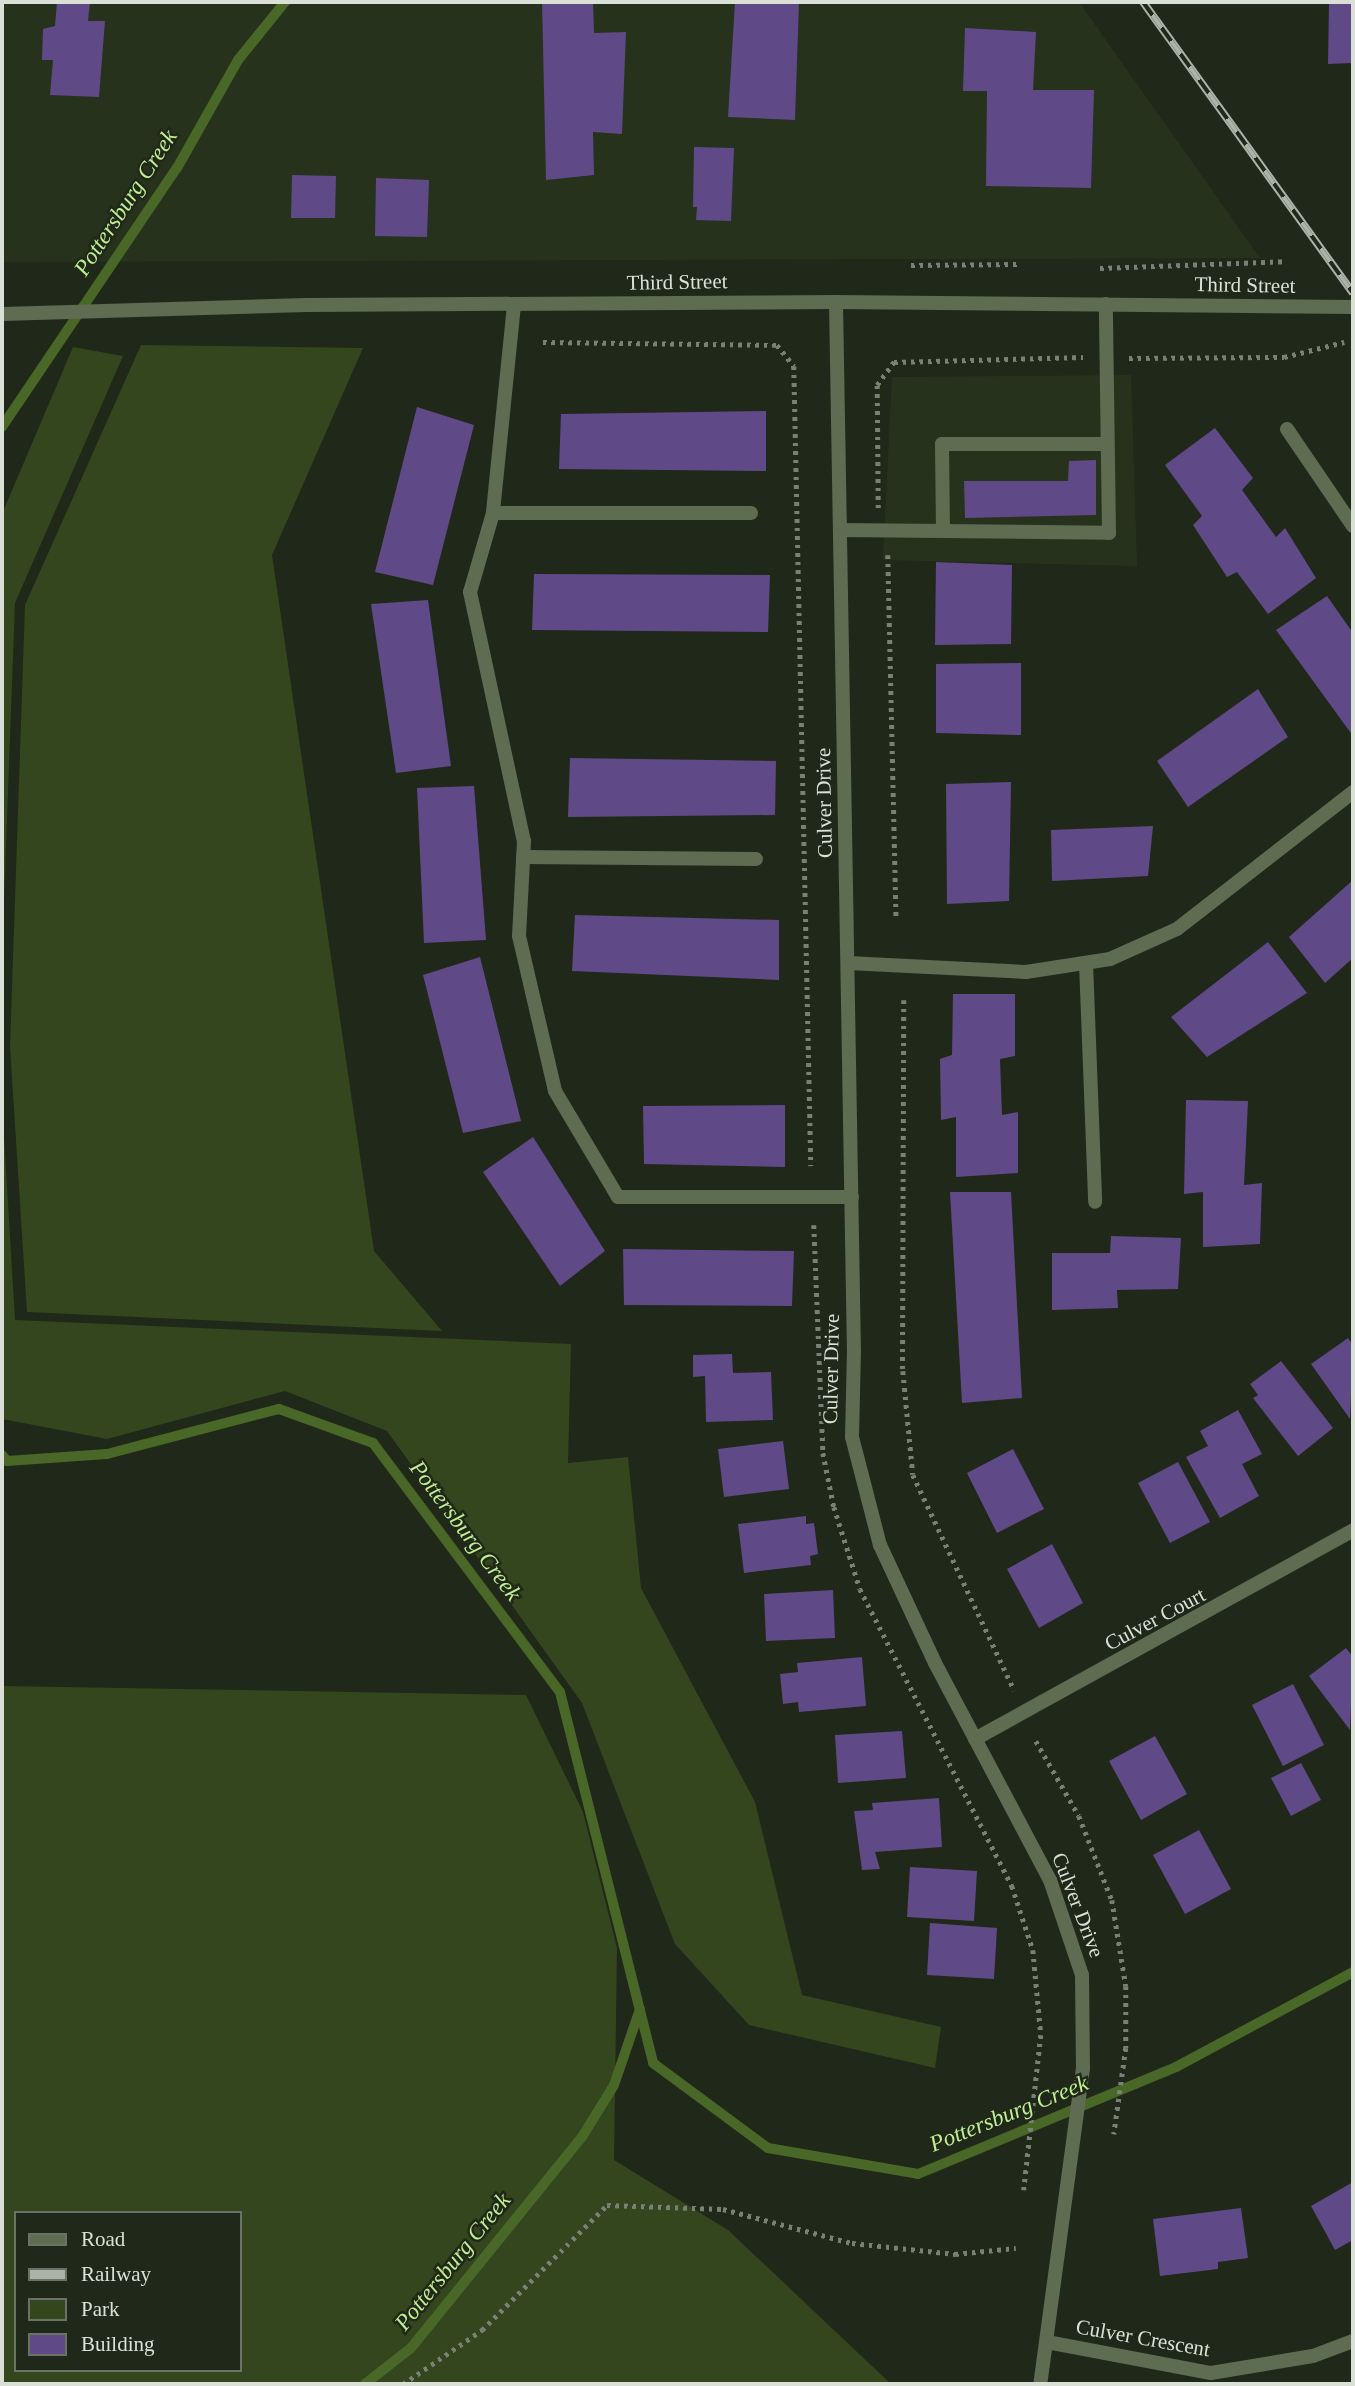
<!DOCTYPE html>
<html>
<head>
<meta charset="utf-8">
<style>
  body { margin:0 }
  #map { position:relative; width:1355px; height:2386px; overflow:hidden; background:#202819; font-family:Georgia,serif }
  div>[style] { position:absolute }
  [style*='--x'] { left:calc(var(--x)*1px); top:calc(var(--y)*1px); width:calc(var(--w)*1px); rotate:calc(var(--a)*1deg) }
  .built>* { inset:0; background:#27321d }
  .green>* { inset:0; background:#33461e }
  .stream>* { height:10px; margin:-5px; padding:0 5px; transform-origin:5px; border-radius:5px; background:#496726 }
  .building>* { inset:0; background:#5f4986 }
  .path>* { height:4.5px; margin-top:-2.25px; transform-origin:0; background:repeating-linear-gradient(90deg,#798174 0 3.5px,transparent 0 8.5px) }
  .service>* { height:14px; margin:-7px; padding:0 7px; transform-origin:7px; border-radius:7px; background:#5e6c52 }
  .minor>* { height:14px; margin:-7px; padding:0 7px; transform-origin:7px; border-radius:7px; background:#5e6c52 }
  .tertiary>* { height:14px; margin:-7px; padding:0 7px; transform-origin:7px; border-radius:7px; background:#5e6c52 }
  .rail>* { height:8px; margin-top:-4px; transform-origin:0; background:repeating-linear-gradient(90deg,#202819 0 16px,#acb2a7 0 32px); box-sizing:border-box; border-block:2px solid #acb2a7 }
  span { translate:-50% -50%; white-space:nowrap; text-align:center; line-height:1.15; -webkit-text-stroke:5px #202819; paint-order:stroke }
  .street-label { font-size:21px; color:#dae0d6 }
  .water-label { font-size:23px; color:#c0ee92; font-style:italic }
  .frame { position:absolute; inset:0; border:4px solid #dae0d6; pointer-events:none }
  .legend { position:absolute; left:14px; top:2211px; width:228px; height:161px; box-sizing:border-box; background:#202819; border:2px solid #6a7265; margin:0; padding:9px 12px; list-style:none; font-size:21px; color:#dae0d6 }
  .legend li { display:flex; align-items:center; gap:14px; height:35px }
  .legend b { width:35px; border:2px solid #6a7265 }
</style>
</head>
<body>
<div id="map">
  <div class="built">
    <div style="clip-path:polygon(2px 2px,1079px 2px,1260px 258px,2px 262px)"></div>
    <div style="clip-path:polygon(1131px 375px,1137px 566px,883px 560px,892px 377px)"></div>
  </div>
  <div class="green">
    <div style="clip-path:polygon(141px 345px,363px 348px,272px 555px,374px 1251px,442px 1331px,27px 1312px,10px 1047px,25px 605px)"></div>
    <div style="clip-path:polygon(73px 347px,123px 356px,15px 603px,2px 954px,2px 514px)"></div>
    <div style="clip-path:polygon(2px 1103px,15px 1320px,571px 1344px,568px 1463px,628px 1457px,641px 1588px,755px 1802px,802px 1995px,941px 2027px,935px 2068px,749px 2025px,675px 1944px,582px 1703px,387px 1431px,285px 1391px,107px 1439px,2px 1419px)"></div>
    <div style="clip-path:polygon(evenodd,2px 1686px,526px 1695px,583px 1812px,617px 1948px,614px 2160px,728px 2230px,891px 2384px,2px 2384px,2px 1686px,16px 2213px,240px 2213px,240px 2370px,16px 2370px,16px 2213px)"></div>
  </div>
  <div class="stream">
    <div style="--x:2;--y:427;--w:313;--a:-56"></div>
    <div style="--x:177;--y:168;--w:124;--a:-60.5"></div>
    <div style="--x:238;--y:60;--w:75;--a:-51"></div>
    <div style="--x:2;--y:1455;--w:8;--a:50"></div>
    <div style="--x:7;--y:1461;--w:100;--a:-4"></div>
    <div style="--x:107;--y:1454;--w:178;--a:-14.7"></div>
    <div style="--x:279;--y:1409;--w:100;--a:19.9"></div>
    <div style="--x:373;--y:1443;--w:311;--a:53.1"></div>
    <div style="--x:560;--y:1692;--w:382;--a:75.9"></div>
    <div style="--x:653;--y:2063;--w:143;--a:36.5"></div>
    <div style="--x:768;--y:2148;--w:152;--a:9.8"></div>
    <div style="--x:918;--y:2174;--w:279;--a:-22.5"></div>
    <div style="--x:1176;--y:2067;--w:201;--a:-28.2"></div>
    <div style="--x:365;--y:2384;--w:58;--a:-38"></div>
    <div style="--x:411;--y:2348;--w:272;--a:-51"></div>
    <div style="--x:582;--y:2137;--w:61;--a:-58.4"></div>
    <div style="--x:614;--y:2085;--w:80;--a:-71.1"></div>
  </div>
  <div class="building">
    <div style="clip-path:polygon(57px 2px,90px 2px,88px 21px,105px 21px,99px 97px,50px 95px,53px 60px,42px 60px,43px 29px,55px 26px)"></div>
    <div style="clip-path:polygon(542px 2px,593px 2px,594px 33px,626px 32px,622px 134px,593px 132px,594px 175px,546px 180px)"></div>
    <div style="clip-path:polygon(735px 2px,799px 2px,795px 120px,728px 117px)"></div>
    <div style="clip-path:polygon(1329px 4px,1353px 4px,1353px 63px,1328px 64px)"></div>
    <div style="clip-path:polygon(965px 28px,1036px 32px,1033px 90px,1094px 90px,1091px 188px,986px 186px,987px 91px,963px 91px)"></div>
    <div style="clip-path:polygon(694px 147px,734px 148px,731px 221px,696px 220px,697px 207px,693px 207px)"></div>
    <div style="clip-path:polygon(292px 175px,336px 176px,335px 218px,291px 218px)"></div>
    <div style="clip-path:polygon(376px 178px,429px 180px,427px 237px,375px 236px)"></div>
    <div style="clip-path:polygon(417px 407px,474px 425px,433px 585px,375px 572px)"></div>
    <div style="clip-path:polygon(766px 411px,766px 471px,559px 469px,561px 414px)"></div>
    <div style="clip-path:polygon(1215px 428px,1253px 478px,1242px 490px,1276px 537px,1285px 528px,1316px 578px,1268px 614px,1237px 572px,1227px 577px,1193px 525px,1202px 516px,1165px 465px)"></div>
    <div style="clip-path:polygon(1096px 460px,1096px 515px,965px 518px,964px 481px,1068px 481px,1069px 461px)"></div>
    <div style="clip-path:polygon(936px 562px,1012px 565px,1011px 644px,935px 645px)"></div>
    <div style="clip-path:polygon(534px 574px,770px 575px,768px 632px,532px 630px)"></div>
    <div style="clip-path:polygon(1327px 596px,1353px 633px,1353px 736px,1276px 630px)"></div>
    <div style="clip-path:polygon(428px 600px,451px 766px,396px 773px,371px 604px)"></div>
    <div style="clip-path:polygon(1021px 663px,1021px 735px,936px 733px,936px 664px)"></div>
    <div style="clip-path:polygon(1258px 689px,1288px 737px,1188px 807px,1157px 761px)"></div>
    <div style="clip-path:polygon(570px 758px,776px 761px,775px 815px,568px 817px)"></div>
    <div style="clip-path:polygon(1011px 782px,1009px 901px,947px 904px,946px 784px)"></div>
    <div style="clip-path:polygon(474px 786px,486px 940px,424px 943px,417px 788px)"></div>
    <div style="clip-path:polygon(1153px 826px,1148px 876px,1052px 881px,1051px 830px)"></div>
    <div style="clip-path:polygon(1353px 880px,1353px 958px,1325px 983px,1289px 937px)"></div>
    <div style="clip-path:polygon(575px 915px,779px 920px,779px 980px,572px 971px)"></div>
    <div style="clip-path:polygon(1268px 942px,1307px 993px,1207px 1057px,1171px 1017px)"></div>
    <div style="clip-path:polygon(480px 957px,521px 1121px,463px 1133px,423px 975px)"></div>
    <div style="clip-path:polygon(953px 994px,1015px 994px,1015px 1056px,1000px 1059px,1002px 1115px,1018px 1112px,1018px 1173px,956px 1177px,956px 1117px,941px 1120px,940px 1059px,952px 1055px)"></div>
    <div style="clip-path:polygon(1186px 1100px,1248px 1101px,1244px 1185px,1262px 1183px,1260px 1244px,1203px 1247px,1203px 1192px,1184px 1194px)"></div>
    <div style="clip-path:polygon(785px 1105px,785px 1167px,644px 1164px,643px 1106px)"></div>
    <div style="clip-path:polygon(533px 1137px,605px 1251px,560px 1286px,483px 1172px)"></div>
    <div style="clip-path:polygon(950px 1192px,1011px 1192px,1022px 1398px,962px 1403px)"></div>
    <div style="clip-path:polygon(1111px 1236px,1181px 1238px,1178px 1289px,1117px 1290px,1118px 1308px,1052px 1310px,1052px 1253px,1110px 1253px)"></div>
    <div style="clip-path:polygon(623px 1249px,794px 1251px,792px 1306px,624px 1305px)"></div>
    <div style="clip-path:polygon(1348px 1338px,1353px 1345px,1350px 1419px,1311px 1364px)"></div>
    <div style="clip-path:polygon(732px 1354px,733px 1373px,771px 1372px,773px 1420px,706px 1422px,705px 1376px,693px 1377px,693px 1355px)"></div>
    <div style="clip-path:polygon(1281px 1361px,1333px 1428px,1298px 1456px,1253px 1398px,1258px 1395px,1250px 1384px)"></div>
    <div style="clip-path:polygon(1238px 1410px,1262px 1454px,1242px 1464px,1259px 1496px,1220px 1518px,1186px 1457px,1208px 1446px,1200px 1431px)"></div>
    <div style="clip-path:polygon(783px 1441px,789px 1489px,724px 1497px,718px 1449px)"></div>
    <div style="clip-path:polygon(1013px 1449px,1044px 1509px,997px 1533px,967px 1473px)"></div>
    <div style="clip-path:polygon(1178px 1462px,1210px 1522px,1170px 1543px,1138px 1483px)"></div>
    <div style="clip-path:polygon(806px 1516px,806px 1524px,814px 1523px,818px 1554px,810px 1556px,811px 1565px,744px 1573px,738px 1524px)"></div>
    <div style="clip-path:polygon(1052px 1544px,1083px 1603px,1039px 1628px,1007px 1569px)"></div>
    <div style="clip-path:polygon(833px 1590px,835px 1638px,766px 1641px,764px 1594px)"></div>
    <div style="clip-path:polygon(1346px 1648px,1353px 1657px,1350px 1730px,1309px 1676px)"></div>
    <div style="clip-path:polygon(862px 1657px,866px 1706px,799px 1712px,798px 1702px,783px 1704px,780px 1674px,798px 1672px,797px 1663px)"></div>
    <div style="clip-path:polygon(1293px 1684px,1324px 1745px,1283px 1766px,1252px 1705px)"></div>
    <div style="clip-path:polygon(902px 1731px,906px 1778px,838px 1783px,835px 1735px)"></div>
    <div style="clip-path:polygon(1155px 1736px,1187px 1794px,1141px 1820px,1109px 1761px)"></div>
    <div style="clip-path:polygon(1301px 1763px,1321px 1800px,1291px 1816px,1271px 1778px)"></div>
    <div style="clip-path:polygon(939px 1798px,942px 1847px,875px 1852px,880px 1869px,862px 1870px,854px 1811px,873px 1810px,872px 1803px)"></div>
    <div style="clip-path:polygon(1199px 1830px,1231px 1889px,1185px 1914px,1153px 1855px)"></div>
    <div style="clip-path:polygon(910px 1867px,977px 1871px,974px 1921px,907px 1917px)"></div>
    <div style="clip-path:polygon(930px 1923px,997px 1928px,994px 1979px,927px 1975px)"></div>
    <div style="clip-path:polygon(1353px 2182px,1353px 2240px,1335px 2250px,1311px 2206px)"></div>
    <div style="clip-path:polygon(1241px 2208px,1248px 2258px,1218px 2262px,1218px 2269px,1160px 2276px,1153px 2219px)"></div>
  </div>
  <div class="path">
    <div style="--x:911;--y:265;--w:109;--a:-0.5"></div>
    <div style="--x:1100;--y:268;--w:187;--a:-2.1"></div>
    <div style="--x:543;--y:342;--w:234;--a:0.7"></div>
    <div style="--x:777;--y:345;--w:27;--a:51"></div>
    <div style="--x:794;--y:366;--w:800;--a:88.78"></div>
    <div style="--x:1129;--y:358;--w:155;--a:-0.4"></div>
    <div style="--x:1284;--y:357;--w:62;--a:-14"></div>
    <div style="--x:878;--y:508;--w:123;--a:-90.5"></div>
    <div style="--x:877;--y:385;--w:29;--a:-54"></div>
    <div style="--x:894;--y:362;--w:189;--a:-1.5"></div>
    <div style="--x:888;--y:555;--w:361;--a:88.7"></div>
    <div style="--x:904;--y:1000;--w:371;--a:90.2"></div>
    <div style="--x:903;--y:1371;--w:104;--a:84.5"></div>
    <div style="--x:913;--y:1475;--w:238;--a:64.8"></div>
    <div style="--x:814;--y:1225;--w:228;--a:87.7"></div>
    <div style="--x:823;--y:1453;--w:55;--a:78.5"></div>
    <div style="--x:834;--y:1507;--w:86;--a:72.4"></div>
    <div style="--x:860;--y:1589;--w:334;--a:62.9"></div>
    <div style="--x:1012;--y:1886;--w:67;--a:71.8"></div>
    <div style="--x:1033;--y:1950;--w:85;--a:84.6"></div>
    <div style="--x:1041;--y:2035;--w:156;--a:96.3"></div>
    <div style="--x:1036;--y:1741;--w:86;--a:60.2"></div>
    <div style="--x:1079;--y:1816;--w:90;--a:68.6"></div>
    <div style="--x:1112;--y:1900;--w:87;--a:80.8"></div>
    <div style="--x:1126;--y:1986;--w:62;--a:90"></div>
    <div style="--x:1126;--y:2048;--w:87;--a:97.9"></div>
    <div style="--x:403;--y:2384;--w:96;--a:-34.4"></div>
    <div style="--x:482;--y:2330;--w:177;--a:-45"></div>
    <div style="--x:607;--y:2205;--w:116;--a:2"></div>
    <div style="--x:723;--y:2209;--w:133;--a:14.8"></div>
    <div style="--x:852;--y:2243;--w:104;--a:6.1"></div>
    <div style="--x:955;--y:2254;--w:61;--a:-5.6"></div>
  </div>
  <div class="service">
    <div style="--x:514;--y:305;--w:209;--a:95.8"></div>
    <div style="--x:493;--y:513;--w:82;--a:106.2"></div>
    <div style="--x:470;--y:592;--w:255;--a:77.8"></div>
    <div style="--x:524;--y:841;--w:95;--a:93"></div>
    <div style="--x:519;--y:936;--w:159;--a:76.9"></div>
    <div style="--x:555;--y:1091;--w:123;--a:59.3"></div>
    <div style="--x:618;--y:1197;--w:234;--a:0"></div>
    <div style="--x:1287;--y:429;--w:117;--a:55.8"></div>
    <div style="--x:493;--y:513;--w:258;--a:0"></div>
    <div style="--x:943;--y:529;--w:85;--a:-90.7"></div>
    <div style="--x:942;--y:444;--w:165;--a:0"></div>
    <div style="--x:840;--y:530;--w:269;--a:0.6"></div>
    <div style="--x:1109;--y:533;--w:229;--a:-90.8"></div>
    <div style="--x:523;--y:857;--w:233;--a:0.5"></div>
    <div style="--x:848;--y:963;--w:178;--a:2.9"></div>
    <div style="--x:1026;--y:972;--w:85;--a:-8.8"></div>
    <div style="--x:1110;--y:959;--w:73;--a:-24.1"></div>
    <div style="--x:1177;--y:929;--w:223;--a:-37.9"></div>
    <div style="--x:1086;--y:963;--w:239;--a:87.8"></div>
  </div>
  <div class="minor">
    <div style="--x:836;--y:302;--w:1048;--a:89.02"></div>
    <div style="--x:854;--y:1350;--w:87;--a:91.3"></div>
    <div style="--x:852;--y:1437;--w:112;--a:75.5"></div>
    <div style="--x:880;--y:1545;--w:130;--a:65"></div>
    <div style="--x:935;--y:1663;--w:246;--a:62.1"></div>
    <div style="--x:1050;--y:1880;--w:100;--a:71.4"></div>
    <div style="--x:1082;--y:1975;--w:93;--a:89.4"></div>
    <div style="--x:1083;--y:2068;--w:319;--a:97.7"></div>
    <div style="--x:975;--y:1739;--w:432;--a:-28.9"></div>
    <div style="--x:1047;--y:2342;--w:167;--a:10.7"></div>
    <div style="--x:1211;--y:2373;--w:103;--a:-9.5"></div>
    <div style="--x:1313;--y:2356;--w:43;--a:-20.6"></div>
  </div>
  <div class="tertiary">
    <div style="--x:2;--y:314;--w:305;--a:-1.7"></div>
    <div style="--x:307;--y:305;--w:529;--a:-0.32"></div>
    <div style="--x:836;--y:302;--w:517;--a:0.55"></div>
  </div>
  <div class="rail">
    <div style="--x:1143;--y:2;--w:359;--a:54.2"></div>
  </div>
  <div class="street-label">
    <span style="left:677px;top:282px;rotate:-1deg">Third Street</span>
    <span style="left:1245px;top:285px;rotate:1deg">Third Street</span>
    <span style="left:824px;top:803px;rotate:-91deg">Culver Drive</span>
    <span style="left:831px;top:1369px;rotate:-89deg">Culver Drive</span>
    <span style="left:1155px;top:1619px;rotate:-28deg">Culver Court</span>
    <span style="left:1078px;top:1905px;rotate:69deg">Culver Drive</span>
    <span style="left:1143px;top:2338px;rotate:10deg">Culver Crescent</span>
  </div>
  <div class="water-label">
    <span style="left:126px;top:203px;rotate:-57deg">Pottersburg Creek</span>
    <span style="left:465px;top:1531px;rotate:53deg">Pottersburg Creek</span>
    <span style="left:1009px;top:2114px;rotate:-22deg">Pottersburg Creek</span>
    <span style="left:453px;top:2262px;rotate:-51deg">Pottersburg Creek</span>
  </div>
  <div class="frame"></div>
  <ul class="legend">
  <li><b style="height:9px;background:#5e6c52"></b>Road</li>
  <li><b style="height:9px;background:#acb2a7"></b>Railway</li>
  <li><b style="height:19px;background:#33461e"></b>Park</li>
  <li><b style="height:19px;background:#5f4986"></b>Building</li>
  </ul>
</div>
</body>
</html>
